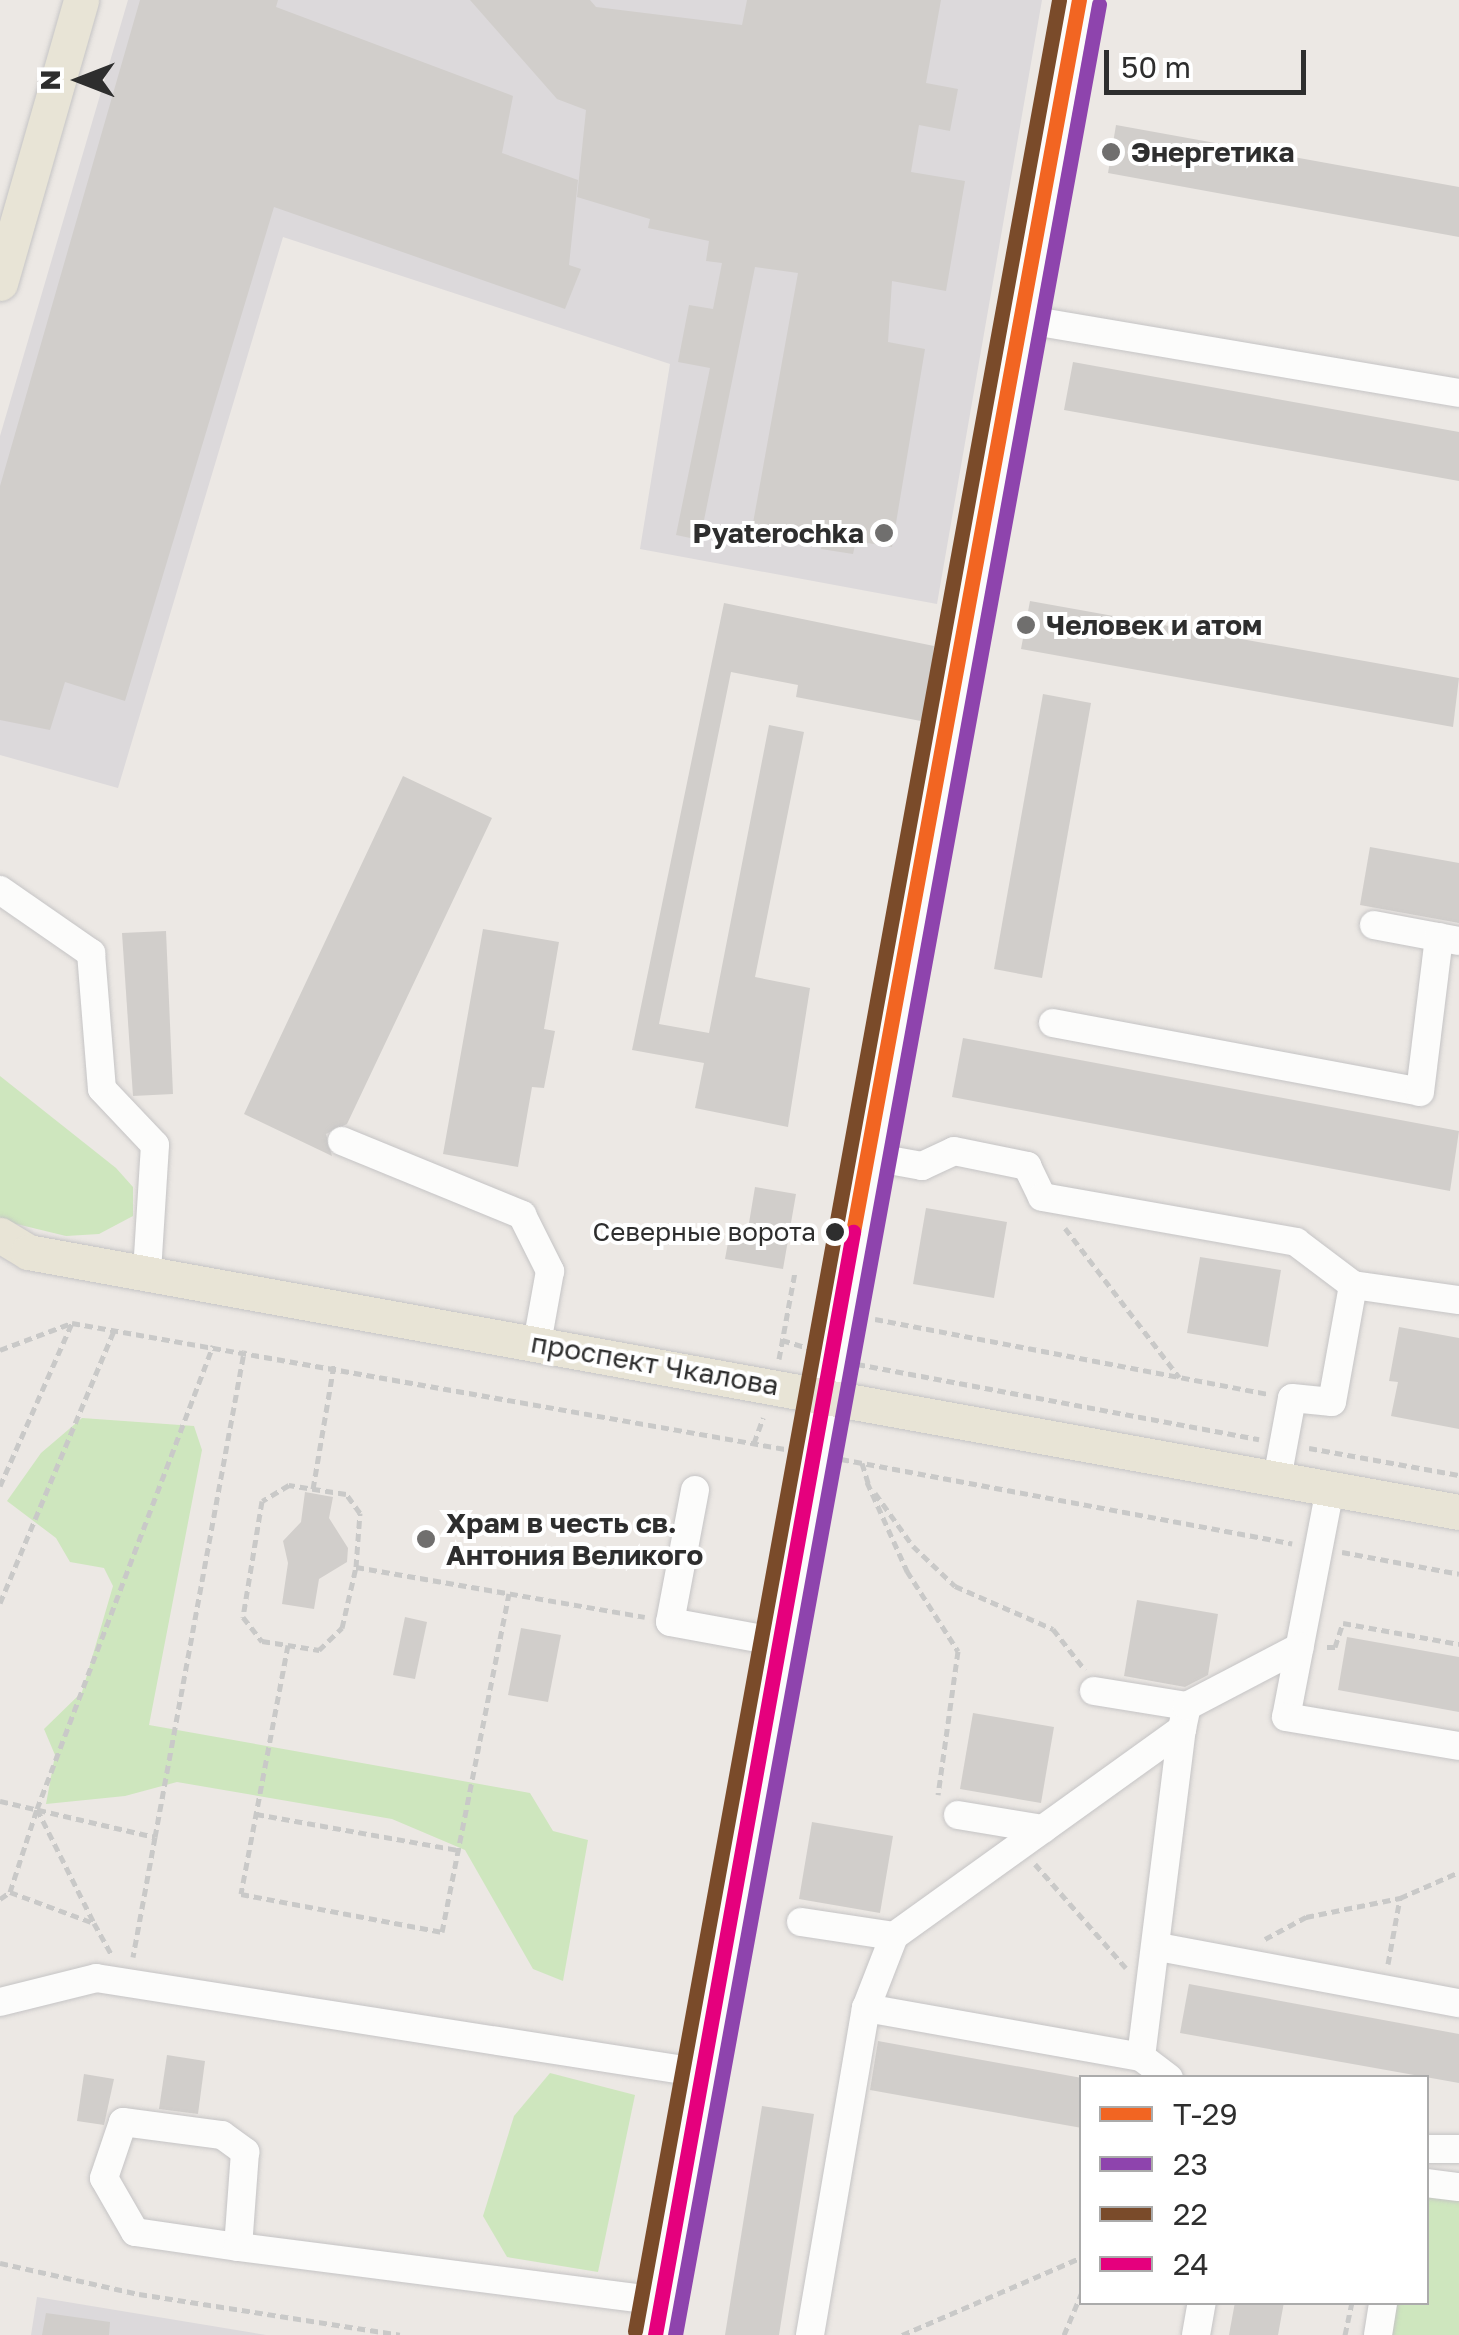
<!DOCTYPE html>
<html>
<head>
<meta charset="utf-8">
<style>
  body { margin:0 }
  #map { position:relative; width:1459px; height:2335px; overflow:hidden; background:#ece8e4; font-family:"Golos Text",sans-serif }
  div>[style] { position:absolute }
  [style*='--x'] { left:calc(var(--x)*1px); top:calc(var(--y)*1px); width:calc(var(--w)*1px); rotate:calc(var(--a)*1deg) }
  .industrial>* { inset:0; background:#dcd9db }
  .green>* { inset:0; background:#cee6be }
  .building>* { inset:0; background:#d1cecb }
  .path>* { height:5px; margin-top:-2.5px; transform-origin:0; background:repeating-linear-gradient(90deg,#c9c9c8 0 8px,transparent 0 13px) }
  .roads { filter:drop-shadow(0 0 2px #c5c4c5) drop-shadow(0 0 2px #c5c4c5) }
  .minor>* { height:28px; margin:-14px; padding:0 14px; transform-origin:14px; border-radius:14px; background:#fcfcfb }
  .major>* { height:35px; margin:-17.5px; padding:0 17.5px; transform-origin:17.5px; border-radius:17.5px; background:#e8e4d6 }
  .bus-1>* { height:15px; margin:-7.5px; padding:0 7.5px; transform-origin:7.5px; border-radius:7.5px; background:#f26522 }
  .bus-2>* { height:15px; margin:-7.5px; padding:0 7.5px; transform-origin:7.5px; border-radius:7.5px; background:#8e44ad }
  .bus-3>* { height:15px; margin:-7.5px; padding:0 7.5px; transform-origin:7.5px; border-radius:7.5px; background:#7a4b2a }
  .bus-4>* { height:15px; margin:-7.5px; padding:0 7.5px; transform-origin:7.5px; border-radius:7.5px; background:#e5007d }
  .dots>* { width:28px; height:28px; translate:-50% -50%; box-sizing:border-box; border:5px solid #fff; border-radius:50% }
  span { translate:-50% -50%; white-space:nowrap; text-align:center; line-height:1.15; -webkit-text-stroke:8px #fff; paint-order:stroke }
  .bus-label { font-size:26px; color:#2e2e2e }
  .right { translate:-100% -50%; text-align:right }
  .poi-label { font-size:28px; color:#2e2e2e; font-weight:700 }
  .left { translate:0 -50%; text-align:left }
  .street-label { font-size:28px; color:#2e2e2e }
  .legend { position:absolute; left:1079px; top:2075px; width:350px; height:230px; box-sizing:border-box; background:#fff; border:2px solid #ababab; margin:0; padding:12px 18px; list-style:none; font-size:30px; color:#2e2e2e }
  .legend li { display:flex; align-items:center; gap:20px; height:50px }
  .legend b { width:50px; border:2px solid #ababab }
  .north { position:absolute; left:30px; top:30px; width:100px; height:100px; -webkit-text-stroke:8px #fff; paint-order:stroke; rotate:270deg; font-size:28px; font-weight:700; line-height:40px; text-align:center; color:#2e2e2e }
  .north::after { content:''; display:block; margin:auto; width:35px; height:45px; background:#2e2e2e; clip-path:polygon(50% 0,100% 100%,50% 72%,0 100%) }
  .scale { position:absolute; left:1104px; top:50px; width:202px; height:45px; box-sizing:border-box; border:5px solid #2e2e2e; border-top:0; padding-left:12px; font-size:30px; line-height:35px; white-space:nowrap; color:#2e2e2e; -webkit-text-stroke:8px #fff; paint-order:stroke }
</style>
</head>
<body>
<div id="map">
  <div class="industrial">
    <div style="clip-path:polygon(128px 0,1042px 0,937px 604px,640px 549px,670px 364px,283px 237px,118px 788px,0 755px,0 436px)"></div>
    <div style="clip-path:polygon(37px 2297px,266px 2335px,31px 2335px)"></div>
  </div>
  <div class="green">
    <div style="clip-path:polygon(0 1076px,116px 1168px,133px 1187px,133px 1216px,99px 1234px,66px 1236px,0 1220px)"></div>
    <div style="clip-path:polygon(82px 1418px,194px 1426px,202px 1450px,149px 1725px,530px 1793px,553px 1831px,588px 1840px,563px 1981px,533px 1969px,465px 1850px,392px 1819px,177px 1782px,125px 1796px,46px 1804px,55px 1755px,44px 1729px,82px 1692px,113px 1586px,104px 1568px,70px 1562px,56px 1538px,7px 1501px,41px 1453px)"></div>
    <div style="clip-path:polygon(550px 2073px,635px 2095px,598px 2272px,507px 2257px,483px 2216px,514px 2116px)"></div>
    <div style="clip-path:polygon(1427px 2170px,1459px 2174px,1459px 2335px,1368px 2335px,1373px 2303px,1426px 2302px)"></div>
  </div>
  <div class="building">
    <div style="clip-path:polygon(140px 0,278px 0,276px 7px,513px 96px,502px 153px,578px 180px,569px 265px,581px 269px,565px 309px,274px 207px,125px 701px,65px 682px,50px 730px,0 720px,0 486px)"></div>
    <div style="clip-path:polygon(470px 0,590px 0,596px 7px,742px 25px,747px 0,941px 0,926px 83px,958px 89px,950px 131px,919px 125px,911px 172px,965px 181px,946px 291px,892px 281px,888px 342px,925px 349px,892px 547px,856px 541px,853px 554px,821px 549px,824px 533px,753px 523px,798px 273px,755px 267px,700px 540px,676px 535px,710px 368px,678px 362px,689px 305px,713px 309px,722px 263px,706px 261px,709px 241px,648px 228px,650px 219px,577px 197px,586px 110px,557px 99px)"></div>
    <div style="clip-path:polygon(1116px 125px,1459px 187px,1459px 237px,1108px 173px)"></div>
    <div style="clip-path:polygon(1073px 362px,1459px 432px,1459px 481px,1064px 410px)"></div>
    <div style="clip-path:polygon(1030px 601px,1459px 678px,1453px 727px,1021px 649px)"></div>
    <div style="clip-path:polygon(724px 603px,934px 646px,926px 722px,796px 697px,798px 685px,731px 672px,659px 1024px,709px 1033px,769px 725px,804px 732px,755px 977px,810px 988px,788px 1127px,695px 1108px,704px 1063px,632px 1050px)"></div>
    <div style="clip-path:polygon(1043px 694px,1091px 703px,1042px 978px,994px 969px)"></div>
    <div style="clip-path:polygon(403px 776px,492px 818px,347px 1124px,326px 1134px,332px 1156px,244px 1114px)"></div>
    <div style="clip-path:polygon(1370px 847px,1459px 863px,1459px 923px,1360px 905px)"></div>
    <div style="clip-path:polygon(483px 929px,559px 942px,544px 1029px,555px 1031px,544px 1088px,532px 1087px,518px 1167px,443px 1154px)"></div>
    <div style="clip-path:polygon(166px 931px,173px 1094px,133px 1096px,122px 933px)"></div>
    <div style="clip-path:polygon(963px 1038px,1459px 1131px,1450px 1191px,952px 1097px)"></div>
    <div style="clip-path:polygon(755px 1187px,796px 1194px,783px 1269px,725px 1259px,731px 1226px,748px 1229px)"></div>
    <div style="clip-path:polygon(926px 1208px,1007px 1222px,994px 1298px,913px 1284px)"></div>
    <div style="clip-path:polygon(1200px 1257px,1281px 1270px,1268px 1347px,1187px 1333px)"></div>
    <div style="clip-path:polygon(1399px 1327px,1459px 1338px,1459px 1429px,1391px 1416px,1398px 1382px,1389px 1381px)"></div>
    <div style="clip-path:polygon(305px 1492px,333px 1497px,329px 1518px,348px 1548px,347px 1562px,319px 1579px,314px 1609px,282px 1604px,288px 1563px,283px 1541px,301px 1522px)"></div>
    <div style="clip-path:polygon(1137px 1600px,1218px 1614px,1208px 1675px,1185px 1687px,1124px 1676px)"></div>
    <div style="clip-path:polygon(405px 1617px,427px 1622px,415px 1679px,393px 1675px)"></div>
    <div style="clip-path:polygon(521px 1628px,561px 1635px,548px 1702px,508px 1695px)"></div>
    <div style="clip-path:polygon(1347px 1637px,1459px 1657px,1459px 1712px,1338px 1690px)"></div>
    <div style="clip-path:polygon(973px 1713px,1054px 1727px,1041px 1803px,960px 1789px)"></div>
    <div style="clip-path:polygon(812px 1822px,893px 1836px,880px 1913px,799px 1899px)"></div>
    <div style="clip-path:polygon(1189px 1984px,1459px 2034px,1459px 2083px,1180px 2033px)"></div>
    <div style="clip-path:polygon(878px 2041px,1082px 2078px,1082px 2128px,870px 2090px)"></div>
    <div style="clip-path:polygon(167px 2055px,205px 2061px,198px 2114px,159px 2109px)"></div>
    <div style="clip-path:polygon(84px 2074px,114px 2079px,104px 2125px,77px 2121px)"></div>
    <div style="clip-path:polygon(762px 2106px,814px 2114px,779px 2335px,725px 2335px)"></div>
    <div style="clip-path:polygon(1235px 2302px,1284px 2302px,1278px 2335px,1229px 2335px)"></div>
    <div style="clip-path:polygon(46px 2313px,110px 2322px,109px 2335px,42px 2335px)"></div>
  </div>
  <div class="path">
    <div style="--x:1065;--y:1228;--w:188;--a:52.6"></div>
    <div style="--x:875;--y:1319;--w:401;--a:10.8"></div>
    <div style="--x:782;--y:1340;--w:27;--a:17"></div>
    <div style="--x:0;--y:1350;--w:77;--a:-20.6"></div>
    <div style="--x:72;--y:1323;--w:730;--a:10.02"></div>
    <div style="--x:779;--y:1359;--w:88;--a:-79.6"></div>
    <div style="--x:857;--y:1364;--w:409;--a:10.6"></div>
    <div style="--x:754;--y:1443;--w:27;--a:-70"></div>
    <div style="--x:1309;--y:1448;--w:152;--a:10.2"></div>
    <div style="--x:841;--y:1459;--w:459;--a:10.6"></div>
    <div style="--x:862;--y:1463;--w:21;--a:73"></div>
    <div style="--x:867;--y:1482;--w:98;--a:65.8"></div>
    <div style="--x:907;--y:1571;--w:95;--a:57.5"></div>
    <div style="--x:958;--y:1651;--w:145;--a:97.9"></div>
    <div style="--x:0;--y:1486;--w:178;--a:-66.2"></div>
    <div style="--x:313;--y:1489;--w:126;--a:-80.4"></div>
    <div style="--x:875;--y:1493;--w:65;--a:54.4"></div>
    <div style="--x:913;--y:1546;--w:58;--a:43.6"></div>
    <div style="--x:955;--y:1586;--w:107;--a:23.7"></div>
    <div style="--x:1053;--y:1629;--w:52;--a:52"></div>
    <div style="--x:1342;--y:1552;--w:119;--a:10.6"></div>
    <div style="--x:356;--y:1567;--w:54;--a:-85.8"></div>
    <div style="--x:360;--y:1513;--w:24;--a:-126"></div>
    <div style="--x:346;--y:1494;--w:58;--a:-171"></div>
    <div style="--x:289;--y:1485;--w:31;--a:149"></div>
    <div style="--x:262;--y:1501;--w:118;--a:99.3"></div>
    <div style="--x:243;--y:1617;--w:31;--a:52"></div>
    <div style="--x:262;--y:1641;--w:58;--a:9"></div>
    <div style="--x:319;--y:1650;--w:32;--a:-44"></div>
    <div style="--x:342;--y:1628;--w:63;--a:-77.1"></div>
    <div style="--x:356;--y:1567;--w:293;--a:9.8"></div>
    <div style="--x:0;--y:1603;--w:296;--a:-67.3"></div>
    <div style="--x:288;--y:1645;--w:253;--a:100.7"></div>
    <div style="--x:241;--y:1894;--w:205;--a:10.7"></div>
    <div style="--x:442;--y:1932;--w:345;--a:-78.8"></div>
    <div style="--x:1327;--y:1647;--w:8;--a:0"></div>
    <div style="--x:1335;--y:1647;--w:25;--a:-72"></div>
    <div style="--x:1343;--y:1623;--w:118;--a:10.3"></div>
    <div style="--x:0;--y:1801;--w:159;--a:13.1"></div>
    <div style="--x:155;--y:1837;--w:122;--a:100.4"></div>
    <div style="--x:37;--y:1809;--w:496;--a:-69.2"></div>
    <div style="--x:256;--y:1814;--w:206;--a:10.1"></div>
    <div style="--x:155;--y:1837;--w:495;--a:-79.6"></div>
    <div style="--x:1035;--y:1864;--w:138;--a:48.8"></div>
    <div style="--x:10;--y:1892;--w:87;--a:-72"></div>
    <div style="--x:37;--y:1809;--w:127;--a:63.4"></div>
    <div style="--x:0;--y:1899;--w:12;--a:-35"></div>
    <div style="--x:10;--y:1892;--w:90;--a:20.3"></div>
    <div style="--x:94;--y:1923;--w:35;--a:61"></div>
    <div style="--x:1265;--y:1939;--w:47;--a:-28.2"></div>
    <div style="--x:1306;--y:1917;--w:96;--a:-11.4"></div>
    <div style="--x:1400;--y:1898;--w:64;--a:-23.8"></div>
    <div style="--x:1388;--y:1964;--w:67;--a:-79.7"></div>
    <div style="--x:0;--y:2263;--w:142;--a:12.6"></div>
    <div style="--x:139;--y:2294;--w:264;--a:8.9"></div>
    <div style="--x:902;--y:2335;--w:196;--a:-23.4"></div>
    <div style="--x:1064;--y:2335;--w:47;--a:-67.3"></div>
    <div style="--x:1345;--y:2335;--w:34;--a:-78"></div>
  </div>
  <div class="roads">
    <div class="minor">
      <div style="--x:1022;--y:319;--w:443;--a:9.6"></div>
      <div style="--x:0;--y:890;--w:111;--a:34.7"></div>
      <div style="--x:91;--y:953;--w:136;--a:85.4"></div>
      <div style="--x:102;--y:1089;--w:77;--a:46.6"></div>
      <div style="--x:155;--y:1145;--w:128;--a:93.6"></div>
      <div style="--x:1374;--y:925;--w:86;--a:10.7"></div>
      <div style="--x:1053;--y:1023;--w:373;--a:10.6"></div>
      <div style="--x:1420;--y:1092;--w:156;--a:-83"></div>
      <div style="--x:342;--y:1141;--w:195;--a:22.3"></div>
      <div style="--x:522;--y:1215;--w:63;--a:63.4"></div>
      <div style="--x:550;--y:1271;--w:73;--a:100.2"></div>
      <div style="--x:867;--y:1156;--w:56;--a:10.3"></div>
      <div style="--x:922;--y:1166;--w:35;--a:-25"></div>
      <div style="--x:954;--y:1151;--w:75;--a:11.6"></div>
      <div style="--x:1027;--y:1166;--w:34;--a:64"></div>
      <div style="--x:1042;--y:1197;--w:258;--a:10"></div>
      <div style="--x:1296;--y:1242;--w:71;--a:37"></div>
      <div style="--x:1353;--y:1285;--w:107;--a:8.1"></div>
      <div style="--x:1277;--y:1479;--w:82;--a:-79.5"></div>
      <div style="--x:1292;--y:1398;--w:40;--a:5.7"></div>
      <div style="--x:1332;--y:1402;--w:119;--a:-79.8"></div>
      <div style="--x:1330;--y:1489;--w:232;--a:100.9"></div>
      <div style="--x:1286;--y:1717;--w:175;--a:9.5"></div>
      <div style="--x:695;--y:1490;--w:134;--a:100.7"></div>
      <div style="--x:670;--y:1622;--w:111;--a:10.4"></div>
      <div style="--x:1094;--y:1691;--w:94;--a:9.2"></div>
      <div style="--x:958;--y:1815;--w:86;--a:9.4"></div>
      <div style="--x:801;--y:1922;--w:94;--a:8.6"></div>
      <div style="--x:1159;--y:1947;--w:305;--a:10.6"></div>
      <div style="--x:0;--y:2002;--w:99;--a:-14"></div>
      <div style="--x:96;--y:1978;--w:613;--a:8.91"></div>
      <div style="--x:866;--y:2008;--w:279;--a:10.1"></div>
      <div style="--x:1141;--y:2057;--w:331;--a:-82.9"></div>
      <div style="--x:1141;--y:2057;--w:35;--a:37"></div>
      <div style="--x:123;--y:2122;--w:100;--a:7.5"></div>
      <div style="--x:222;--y:2135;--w:29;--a:36"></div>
      <div style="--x:245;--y:2152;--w:95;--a:94.2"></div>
      <div style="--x:238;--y:2247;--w:104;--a:-171.7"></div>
      <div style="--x:135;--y:2232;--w:62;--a:-119.9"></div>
      <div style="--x:104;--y:2178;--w:59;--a:-71.3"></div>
      <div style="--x:1426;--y:2149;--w:33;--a:0"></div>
      <div style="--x:1426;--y:2183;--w:33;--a:7"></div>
      <div style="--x:238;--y:2247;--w:426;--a:7.3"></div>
      <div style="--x:655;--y:2335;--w:2373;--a:-79.71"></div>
      <div style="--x:810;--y:2335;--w:332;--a:-80.3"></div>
      <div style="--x:866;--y:2008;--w:77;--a:-68.7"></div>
      <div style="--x:894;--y:1936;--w:355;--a:-35.7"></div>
      <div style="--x:1182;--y:1729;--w:24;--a:-78"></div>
      <div style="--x:1187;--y:1706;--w:127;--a:-27.6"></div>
      <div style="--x:1196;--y:2335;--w:34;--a:-80"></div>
      <div style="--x:1378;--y:2335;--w:33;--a:-81"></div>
    </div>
    <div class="major">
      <div style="--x:0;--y:283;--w:294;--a:-74"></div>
      <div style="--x:0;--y:1235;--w:33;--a:31"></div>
      <div style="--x:28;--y:1252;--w:1454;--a:10.3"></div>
    </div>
  </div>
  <div class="bus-1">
    <div style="--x:853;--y:1232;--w:1253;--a:-79.61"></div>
  </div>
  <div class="bus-2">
    <div style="--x:675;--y:2335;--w:2369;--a:-79.69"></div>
  </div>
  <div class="bus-3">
    <div style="--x:635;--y:2331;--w:2369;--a:-79.69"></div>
  </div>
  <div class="bus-4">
    <div style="--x:655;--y:2335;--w:1121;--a:-79.82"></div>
  </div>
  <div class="dots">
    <div style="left:1111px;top:152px;background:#706f6e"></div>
    <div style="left:884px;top:533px;background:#706f6e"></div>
    <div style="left:1026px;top:625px;background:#706f6e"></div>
    <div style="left:835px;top:1232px;background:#2e2e2e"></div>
    <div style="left:426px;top:1539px;background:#706f6e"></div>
  </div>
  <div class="bus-label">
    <span class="right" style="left:816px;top:1232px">Северные ворота</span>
  </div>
  <div class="poi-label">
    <span class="left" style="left:1131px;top:152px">Энергетика</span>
    <span class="right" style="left:864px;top:533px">Pyaterochka</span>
    <span class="left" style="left:1046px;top:625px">Человек и атом</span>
    <span class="left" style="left:446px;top:1539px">Храм в честь св.<br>Антония Великого</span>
  </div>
  <div class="street-label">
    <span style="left:655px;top:1364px;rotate:10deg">проспект Чкалова</span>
  </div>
  <ul class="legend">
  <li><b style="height:12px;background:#f26522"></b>Т-29</li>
  <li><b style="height:12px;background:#8e44ad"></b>23</li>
  <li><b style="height:12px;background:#7a4b2a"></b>22</li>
  <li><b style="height:12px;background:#e5007d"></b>24</li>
  </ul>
  <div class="north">N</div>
  <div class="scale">50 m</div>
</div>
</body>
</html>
